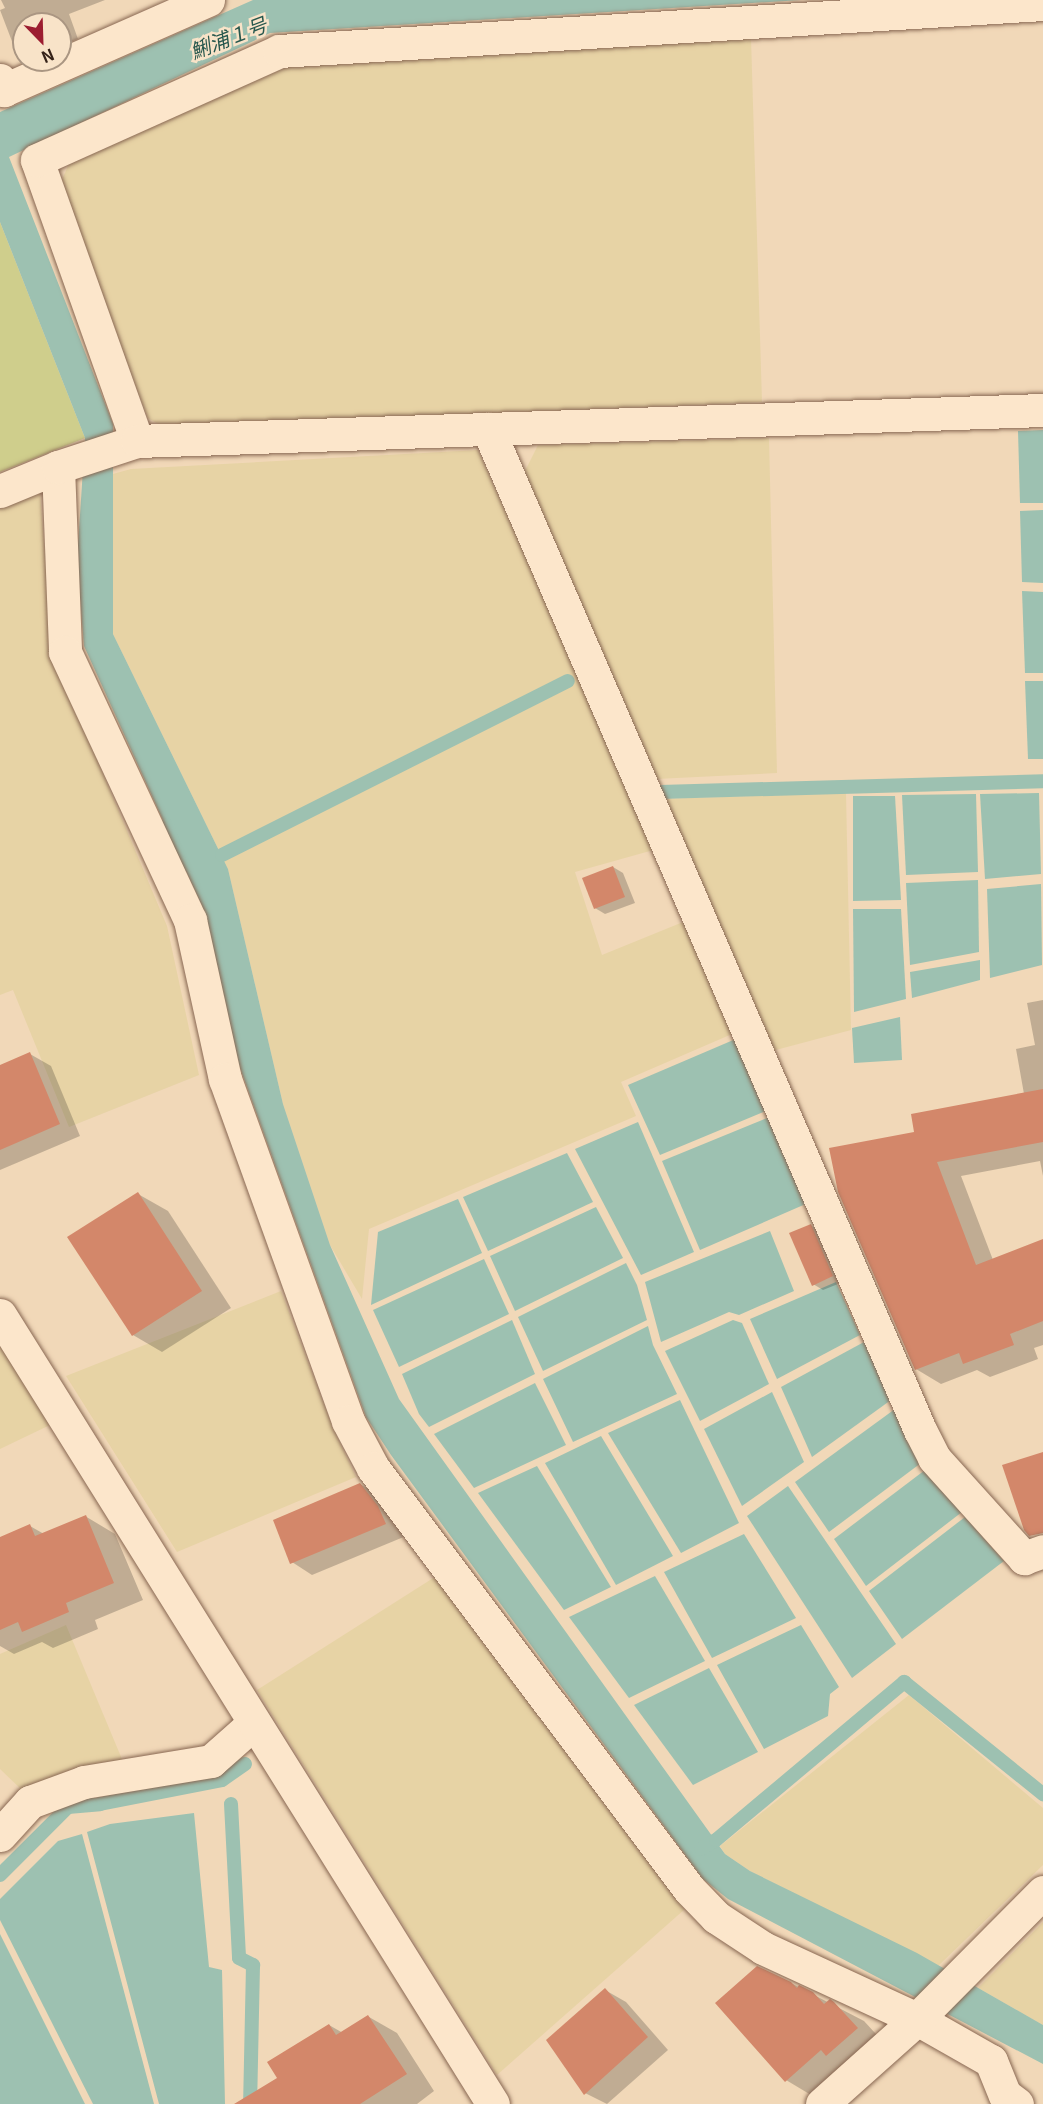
<!DOCTYPE html>
<html>
<head>
<meta charset="utf-8">
<style>
  body { margin:0 }
  #map { position:relative; width:1043px; height:2104px; overflow:hidden; background:#f1d8b8; font-family:Georgia,"Noto Sans JP",serif }
  div>[style] { position:absolute }
  [style*='--x'] { left:calc(var(--x)*1px); top:calc(var(--y)*1px); width:calc(var(--w)*1px); rotate:calc(var(--a)*1deg) }
  .farmland>* { inset:0; background:#e7d3a5 }
  .green>* { inset:0; background:#cfce8c }
  .water>* { inset:0; background:#9dc1b1 }
  .shadow>* { inset:0; background:#0003 }
  .stream>* { height:14px; margin:-7px; padding:0 7px; transform-origin:7px; border-radius:7px; background:#9dc1b1 }
  .building>* { inset:0; background:#d3876a }
  .roads { filter:drop-shadow(0 0 2px #886752) drop-shadow(0 0 2px #886752) }
  .street>* { height:33px; margin:-16.5px; padding:0 16.5px; transform-origin:16.5px; border-radius:16.5px; background:#fce6cb }
  .secondary>* { height:33px; margin:-16.5px; padding:0 16.5px; transform-origin:16.5px; border-radius:16.5px; background:#fce6cb }
  span { translate:-50% -50%; white-space:nowrap; text-align:center; line-height:1.15; -webkit-text-stroke:5px #f8e3c8; paint-order:stroke }
  .water-label { font-size:20px; color:#26574d; font-style:italic }
  .north { position:absolute; left:12px; top:12px; width:60px; height:60px; box-sizing:border-box; background:#f8e3c8; border:2px solid #aa9682; border-radius:50%; rotate:157deg; font-size:16px; font-weight:700; line-height:24px; text-align:center; color:#352219 }
  .north::after { content:''; display:block; margin:auto; width:21px; height:27px; background:#9c1d30; clip-path:polygon(50% 0,100% 100%,50% 72%,0 100%) }
</style>
</head>
<body>
<div id="map">
  <div class="farmland">
    <div style="clip-path:polygon(751px 38px,762px 402px,165px 428px,148px 418px,58px 189px,71px 159px,281px 64px)"></div>
    <div style="clip-path:polygon(769px 438px,777px 773px,656px 779px,524px 473px,538px 445px)"></div>
    <div style="clip-path:polygon(478px 450px,657px 849px,575px 872px,602px 955px,688px 920px,739px 1031px,621px 1082px,636px 1116px,369px 1229px,362px 1299px,330px 1245px,283px 1104px,228px 869px,113px 634px,113px 474px,131px 469px)"></div>
    <div style="clip-path:polygon(40px 493px,53px 655px,167px 926px,199px 1075px,69px 1127px,13px 990px,0 995px,0 509px)"></div>
    <div style="clip-path:polygon(846px 793px,851px 1030px,772px 1051px,659px 799px)"></div>
    <div style="clip-path:polygon(281px 1291px,333px 1428px,356px 1477px,177px 1552px,66px 1376px)"></div>
    <div style="clip-path:polygon(0 1344px,50px 1425px,0 1449px)"></div>
    <div style="clip-path:polygon(438px 1575px,685px 1909px,497px 2075px,257px 1690px)"></div>
    <div style="clip-path:polygon(66px 1625px,124px 1764px,24px 1792px,0 1769px,0 1654px)"></div>
    <div style="clip-path:polygon(909px 1695px,1043px 1808px,1043px 1865px,938px 1966px,750px 1871px,725px 1854px,720px 1846px)"></div>
    <div style="clip-path:polygon(1043px 1922px,1043px 2025px,978px 1988px)"></div>
  </div>
  <div class="green">
    <div style="clip-path:polygon(0 222px,85px 438px,0 472px)"></div>
  </div>
  <div class="water">
    <div style="clip-path:polygon(253px 0,801px 0,270px 33px,9px 157px,113px 424px,113px 634px,228px 869px,283px 1104px,330px 1245px,399px 1399px,725px 1854px,750px 1871px,917px 1953px,1043px 2025px,1043px 2064px,728px 1899px,703px 1879px,391px 1455px,366px 1417px,239px 1065px,205px 913px,84px 646px,77px 561px,85px 438px,0 222px,0 112px)"></div>
    <div style="clip-path:polygon(1043px 430px,1043px 503px,1020px 503px,1018px 431px)"></div>
    <div style="clip-path:polygon(1043px 510px,1043px 583px,1022px 582px,1020px 511px)"></div>
    <div style="clip-path:polygon(1022px 591px,1043px 592px,1043px 673px,1025px 673px)"></div>
    <div style="clip-path:polygon(1025px 681px,1043px 681px,1043px 759px,1028px 759px)"></div>
    <div style="clip-path:polygon(1039px 793px,1041px 874px,985px 879px,980px 794px)"></div>
    <div style="clip-path:polygon(976px 794px,978px 872px,906px 875px,902px 795px)"></div>
    <div style="clip-path:polygon(853px 796px,895px 796px,901px 900px,853px 901px)"></div>
    <div style="clip-path:polygon(978px 880px,979px 952px,910px 965px,906px 883px)"></div>
    <div style="clip-path:polygon(1041px 884px,1042px 965px,990px 978px,987px 889px)"></div>
    <div style="clip-path:polygon(853px 909px,901px 909px,906px 999px,854px 1012px)"></div>
    <div style="clip-path:polygon(980px 960px,980px 980px,912px 998px,910px 972px)"></div>
    <div style="clip-path:polygon(900px 1017px,902px 1060px,854px 1063px,852px 1028px)"></div>
    <div style="clip-path:polygon(738px 1038px,768px 1110px,660px 1155px,628px 1085px)"></div>
    <div style="clip-path:polygon(772px 1116px,808px 1203px,700px 1250px,662px 1161px)"></div>
    <div style="clip-path:polygon(638px 1122px,694px 1252px,641px 1275px,575px 1149px)"></div>
    <div style="clip-path:polygon(567px 1153px,593px 1202px,488px 1251px,463px 1197px)"></div>
    <div style="clip-path:polygon(458px 1199px,482px 1253px,371px 1305px,378px 1232px)"></div>
    <div style="clip-path:polygon(596px 1207px,623px 1258px,515px 1311px,490px 1256px)"></div>
    <div style="clip-path:polygon(770px 1231px,794px 1291px,739px 1315px,729px 1312px,661px 1342px,645px 1282px)"></div>
    <div style="clip-path:polygon(484px 1259px,509px 1314px,399px 1367px,373px 1310px)"></div>
    <div style="clip-path:polygon(626px 1263px,637px 1285px,647px 1320px,543px 1371px,518px 1317px)"></div>
    <div style="clip-path:polygon(836px 1282px,860px 1335px,777px 1379px,750px 1319px)"></div>
    <div style="clip-path:polygon(512px 1320px,535px 1374px,429px 1427px,419px 1414px,402px 1374px)"></div>
    <div style="clip-path:polygon(733px 1320px,742px 1323px,769px 1384px,700px 1421px,665px 1351px)"></div>
    <div style="clip-path:polygon(648px 1326px,653px 1345px,677px 1394px,573px 1442px,543px 1379px)"></div>
    <div style="clip-path:polygon(864px 1342px,891px 1400px,812px 1457px,781px 1387px)"></div>
    <div style="clip-path:polygon(535px 1383px,566px 1445px,474px 1488px,434px 1434px)"></div>
    <div style="clip-path:polygon(772px 1392px,804px 1462px,742px 1506px,704px 1429px)"></div>
    <div style="clip-path:polygon(680px 1400px,739px 1523px,681px 1553px,608px 1433px)"></div>
    <div style="clip-path:polygon(895px 1409px,921px 1463px,829px 1532px,795px 1482px)"></div>
    <div style="clip-path:polygon(601px 1436px,673px 1556px,616px 1585px,545px 1463px)"></div>
    <div style="clip-path:polygon(537px 1466px,611px 1587px,564px 1610px,478px 1493px)"></div>
    <div style="clip-path:polygon(925px 1470px,962px 1512px,866px 1586px,834px 1539px)"></div>
    <div style="clip-path:polygon(788px 1486px,896px 1644px,852px 1678px,747px 1516px)"></div>
    <div style="clip-path:polygon(965px 1517px,1004px 1561px,902px 1639px,869px 1591px)"></div>
    <div style="clip-path:polygon(744px 1534px,796px 1618px,712px 1658px,664px 1572px)"></div>
    <div style="clip-path:polygon(655px 1576px,705px 1661px,629px 1698px,569px 1617px)"></div>
    <div style="clip-path:polygon(801px 1625px,839px 1687px,830px 1694px,828px 1716px,764px 1749px,717px 1665px)"></div>
    <div style="clip-path:polygon(709px 1668px,758px 1752px,693px 1785px,634px 1705px)"></div>
    <div style="clip-path:polygon(194px 1813px,209px 1967px,222px 1970px,225px 2104px,159px 2104px,87px 1832px,110px 1824px)"></div>
    <div style="clip-path:polygon(82px 1834px,154px 2104px,93px 2104px,0 1920px,0 1899px,58px 1841px)"></div>
    <div style="clip-path:polygon(0 1934px,85px 2104px,0 2104px)"></div>
  </div>
  <div class="shadow">
    <div style="clip-path:polygon(1px 0,105px 0,69px 14px,78px 39px,60px 46px,60px 24px,24px 24px,24px 50px,13px 44px,0 10px,5px 8px)"></div>
    <div style="clip-path:polygon(613px 867px,623px 873px,635px 903px,605px 914px,595px 908px)"></div>
    <div style="clip-path:polygon(1043px 1000px,1043px 1176px,1040px 1161px,961px 1176px,993px 1260px,1043px 1241px,1043px 1345px,1034px 1348px,1038px 1359px,990px 1377px,977px 1370px,941px 1384px,916px 1369px,916px 1133px,1024px 1094px,1016px 1049px,1035px 1045px,1027px 1003px)"></div>
    <div style="clip-path:polygon(30px 1054px,51px 1066px,80px 1136px,0 1170px,0 1067px)"></div>
    <div style="clip-path:polygon(138px 1194px,168px 1211px,231px 1308px,162px 1352px,133px 1335px)"></div>
    <div style="clip-path:polygon(810px 1225px,821px 1231px,843px 1282px,823px 1290px,813px 1284px)"></div>
    <div style="clip-path:polygon(360px 1484px,381px 1496px,406px 1536px,312px 1575px,292px 1562px)"></div>
    <div style="clip-path:polygon(85px 1516px,115px 1534px,143px 1600px,95px 1620px,98px 1629px,53px 1648px,42px 1642px,14px 1654px,0 1646px,0 1539px,30px 1526px,44px 1534px)"></div>
    <div style="clip-path:polygon(791px 1983px,864px 2021px,887px 2046px,816px 2098px,786px 2080px)"></div>
    <div style="clip-path:polygon(605px 1990px,626px 2002px,668px 2050px,607px 2104px,585px 2093px)"></div>
    <div style="clip-path:polygon(369px 2017px,397px 2033px,434px 2091px,417px 2104px,273px 2104px,279px 2078px,329px 2025px,343px 2033px)"></div>
  </div>
  <div class="stream">
    <div style="--x:660;--y:792;--w:383;--a:-1.6"></div>
    <div style="--x:167;--y:825;--w:43;--a:71.1"></div>
    <div style="--x:222;--y:855;--w:387;--a:-26.7"></div>
    <div style="--x:231;--y:1804;--w:154;--a:87"></div>
    <div style="--x:239;--y:1958;--w:16;--a:27"></div>
    <div style="--x:253;--y:1965;--w:139;--a:91.2"></div>
    <div style="--x:701;--y:1849;--w:17;--a:-31"></div>
    <div style="--x:716;--y:1840;--w:246;--a:-40"></div>
    <div style="--x:904;--y:1682;--w:179;--a:38.9"></div>
    <div style="--x:0;--y:1875;--w:96;--a:-45"></div>
    <div style="--x:68;--y:1807;--w:32;--a:-5"></div>
    <div style="--x:100;--y:1804;--w:124;--a:-11.1"></div>
    <div style="--x:222;--y:1780;--w:28;--a:-35"></div>
  </div>
  <div class="building">
    <div style="clip-path:polygon(613px 866px,625px 897px,594px 909px,582px 878px)"></div>
    <div style="clip-path:polygon(30px 1052px,60px 1124px,0 1150px,0 1065px)"></div>
    <div style="clip-path:polygon(1043px 1089px,1043px 1142px,937px 1162px,976px 1265px,1043px 1239px,1043px 1321px,1010px 1334px,1014px 1345px,963px 1364px,959px 1353px,915px 1370px,838px 1192px,829px 1148px,914px 1132px,911px 1114px)"></div>
    <div style="clip-path:polygon(138px 1192px,202px 1291px,132px 1336px,67px 1237px)"></div>
    <div style="clip-path:polygon(811px 1224px,833px 1276px,812px 1286px,789px 1233px)"></div>
    <div style="clip-path:polygon(1043px 1452px,1043px 1533px,1029px 1536px,1024px 1530px,1002px 1465px)"></div>
    <div style="clip-path:polygon(360px 1483px,378px 1506px,386px 1524px,290px 1564px,273px 1520px)"></div>
    <div style="clip-path:polygon(86px 1515px,114px 1583px,66px 1603px,69px 1612px,22px 1632px,18px 1622px,0 1630px,0 1537px,30px 1524px,35px 1536px)"></div>
    <div style="clip-path:polygon(757px 1966px,791px 1982px,797px 1988px,799px 1985px,813px 1992px,824px 2004px,830px 1999px,834px 2002px,858px 2028px,826px 2056px,821px 2050px,785px 2082px,715px 2003px)"></div>
    <div style="clip-path:polygon(605px 1988px,648px 2037px,584px 2095px,546px 2040px)"></div>
    <div style="clip-path:polygon(368px 2015px,407px 2074px,360px 2104px,234px 2104px,277px 2078px,267px 2062px,329px 2024px,336px 2035px)"></div>
  </div>
  <div class="roads">
    <div class="street">
      <div style="--x:0;--y:80;--w:11;--a:68"></div>
      <div style="--x:4;--y:90;--w:223;--a:-23.8"></div>
      <div style="--x:488;--y:429;--w:1090;--a:66.66"></div>
      <div style="--x:920;--y:1430;--w:31;--a:63"></div>
      <div style="--x:934;--y:1458;--w:135;--a:48"></div>
      <div style="--x:1024;--y:1558;--w:20;--a:-20"></div>
      <div style="--x:137;--y:441;--w:298;--a:-109.6"></div>
      <div style="--x:37;--y:160;--w:265;--a:-24.2"></div>
      <div style="--x:279;--y:51;--w:765;--a:-3.52"></div>
      <div style="--x:58;--y:467;--w:185;--a:87.8"></div>
      <div style="--x:65;--y:652;--w:296;--a:65"></div>
      <div style="--x:190;--y:920;--w:163;--a:77.6"></div>
      <div style="--x:225;--y:1079;--w:363;--a:70.2"></div>
      <div style="--x:348;--y:1421;--w:53;--a:62"></div>
      <div style="--x:373;--y:1468;--w:526;--a:53.11"></div>
      <div style="--x:689;--y:1889;--w:39;--a:46"></div>
      <div style="--x:716;--y:1917;--w:56;--a:33.4"></div>
      <div style="--x:763;--y:1948;--w:170;--a:24.8"></div>
      <div style="--x:917;--y:2019;--w:85;--a:29.6"></div>
      <div style="--x:991;--y:2061;--w:37;--a:68"></div>
      <div style="--x:1005;--y:2095;--w:15;--a:37"></div>
      <div style="--x:0;--y:491;--w:63;--a:-22.5"></div>
      <div style="--x:58;--y:467;--w:83;--a:-18.2"></div>
      <div style="--x:137;--y:441;--w:907;--a:-1.96"></div>
      <div style="--x:0;--y:1835;--w:45;--a:-47.7"></div>
      <div style="--x:30;--y:1802;--w:58;--a:-20.3"></div>
      <div style="--x:84;--y:1782;--w:129;--a:-9.4"></div>
      <div style="--x:211;--y:1761;--w:57;--a:-41.5"></div>
      <div style="--x:822;--y:2104;--w:127;--a:-41.8"></div>
      <div style="--x:917;--y:2019;--w:179;--a:-45.2"></div>
    </div>
    <div class="secondary">
      <div style="--x:0;--y:1315;--w:930;--a:58"></div>
    </div>
  </div>
  <div class="water-label">
    <span style="left:228px;top:37px;rotate:-21deg">鯏浦１号</span>
  </div>
  <div class="north">N</div>
</div>
</body>
</html>
